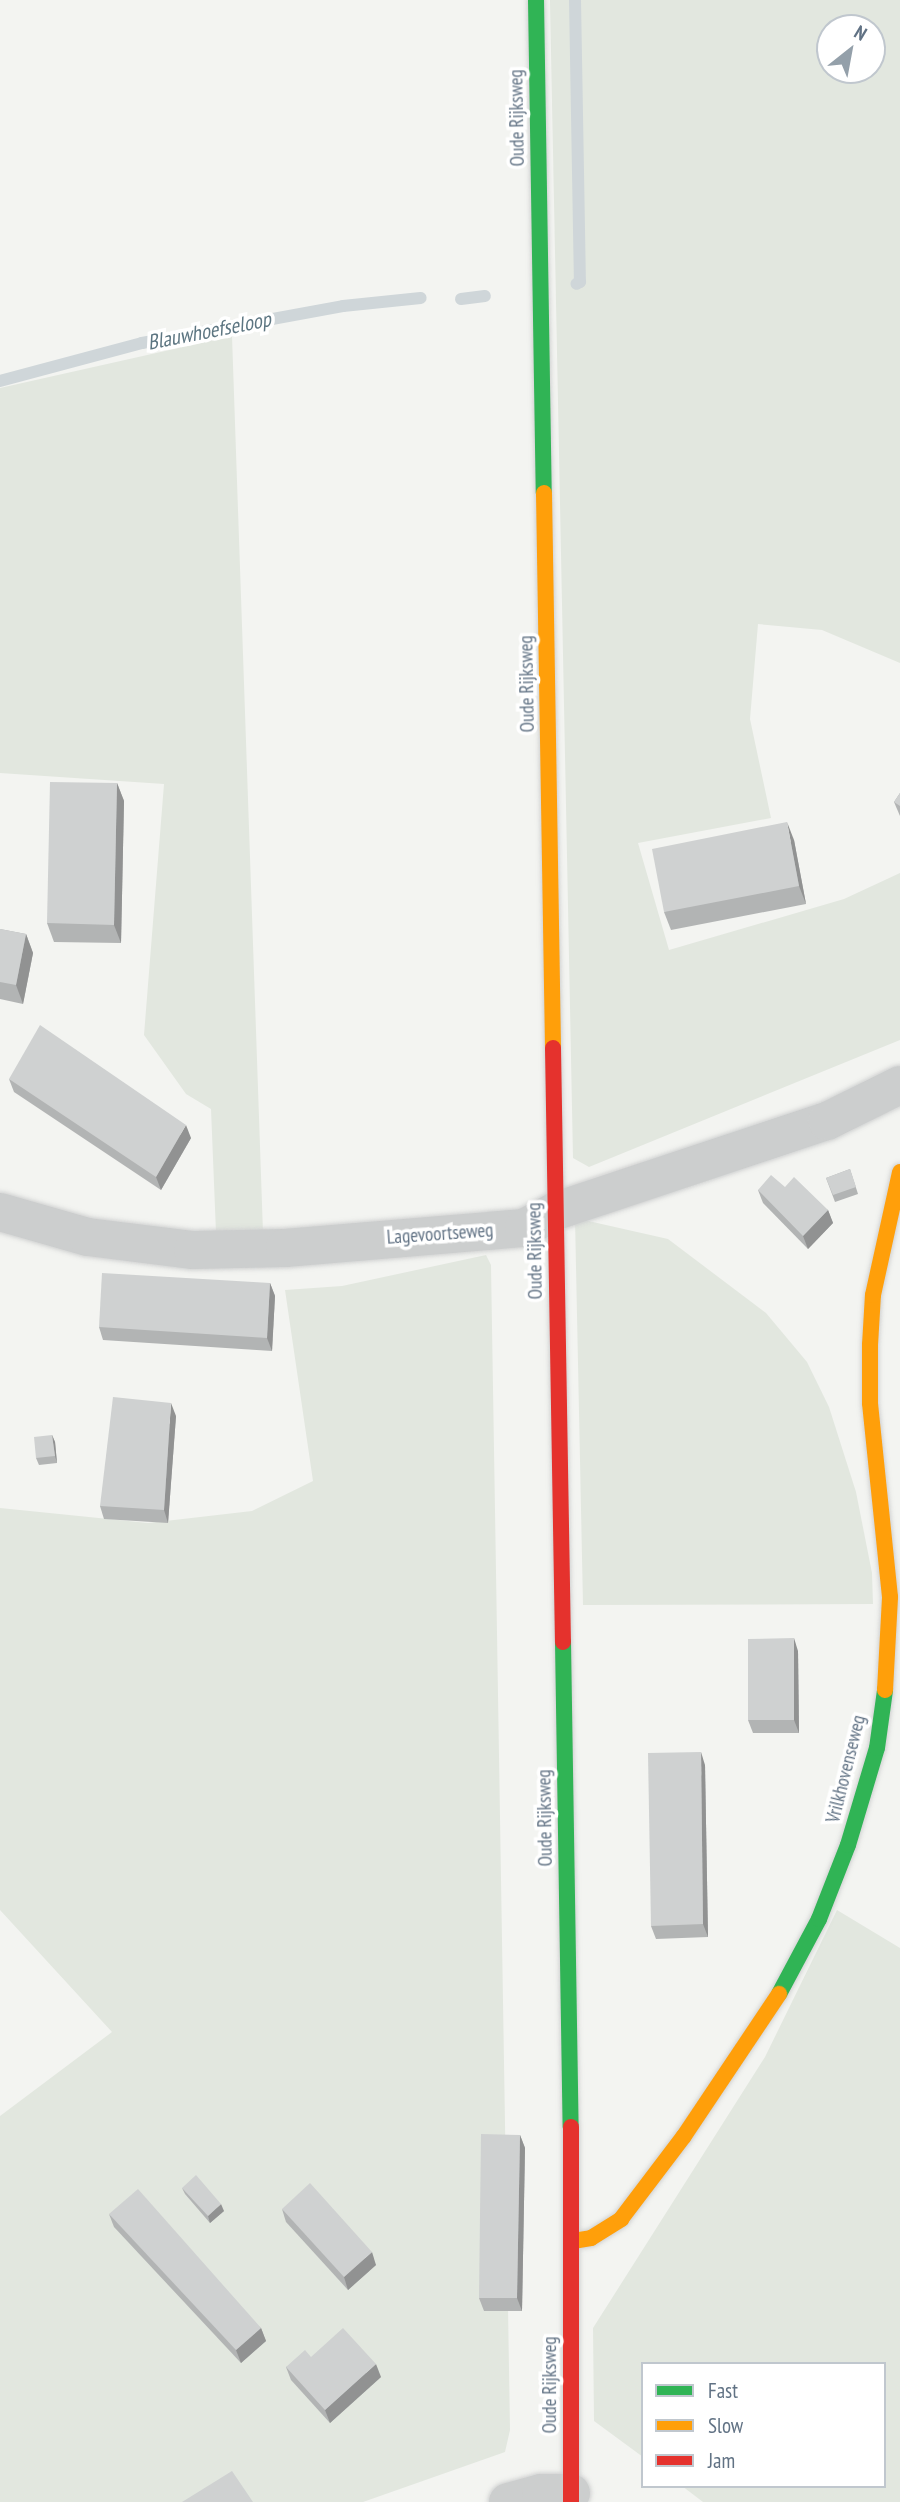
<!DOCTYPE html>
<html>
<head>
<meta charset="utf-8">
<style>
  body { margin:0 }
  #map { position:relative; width:900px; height:2502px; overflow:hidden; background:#f3f4f1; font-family:"PT Sans Narrow",sans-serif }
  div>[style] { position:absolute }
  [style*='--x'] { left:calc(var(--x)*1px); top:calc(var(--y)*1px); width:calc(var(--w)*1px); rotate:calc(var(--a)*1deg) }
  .green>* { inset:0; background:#e2e7df }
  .stream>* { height:12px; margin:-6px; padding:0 6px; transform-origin:6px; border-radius:6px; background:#cfd6d9 }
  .roads { filter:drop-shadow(0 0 2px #d1d2d2) drop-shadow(0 0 2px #d1d2d2) }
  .street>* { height:38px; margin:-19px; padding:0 19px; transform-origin:19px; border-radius:19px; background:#cccece }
  .fast>* { height:16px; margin:-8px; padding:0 8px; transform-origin:8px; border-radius:8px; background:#30b455 }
  .slow>* { height:16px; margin:-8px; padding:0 8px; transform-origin:8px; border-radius:8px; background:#ff9f0a }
  .jam>* { height:16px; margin:-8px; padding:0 8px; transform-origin:8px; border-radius:8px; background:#e5322d }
  .wall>* { inset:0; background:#b2b4b4 }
  .shaded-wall>* { inset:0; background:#919292 }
  .building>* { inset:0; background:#cfd1d1 }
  span { translate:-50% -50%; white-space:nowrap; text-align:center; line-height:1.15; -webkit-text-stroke:7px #fff; paint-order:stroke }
  .street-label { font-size:19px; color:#617284 }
  .water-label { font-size:21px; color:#5c7581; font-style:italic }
  .legend { position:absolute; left:641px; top:2362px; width:245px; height:126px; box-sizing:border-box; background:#fff; border:2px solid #c0c7ce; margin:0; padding:9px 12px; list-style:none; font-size:21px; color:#617284 }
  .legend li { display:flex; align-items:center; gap:14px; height:35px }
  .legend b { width:35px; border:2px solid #c0c7ce }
  .north { position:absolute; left:816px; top:14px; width:70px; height:70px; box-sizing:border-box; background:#fff; border:2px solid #c0c7ce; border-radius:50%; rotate:31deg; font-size:19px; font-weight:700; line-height:28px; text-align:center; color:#617284 }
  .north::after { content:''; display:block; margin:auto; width:24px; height:32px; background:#94a0aa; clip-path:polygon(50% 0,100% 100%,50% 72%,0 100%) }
</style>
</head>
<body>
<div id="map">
  <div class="green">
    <div style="clip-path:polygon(evenodd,550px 0,900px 0,900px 663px,822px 630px,758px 624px,750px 719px,771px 818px,638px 843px,669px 950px,844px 899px,900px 873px,900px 1040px,589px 1167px,573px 1158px,550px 0,830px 28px,872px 28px,872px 70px,830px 70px,830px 28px)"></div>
    <div style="clip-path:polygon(232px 336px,263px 1233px,216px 1233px,211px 1109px,186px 1094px,144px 1035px,164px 784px,0 773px,0 388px)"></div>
    <div style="clip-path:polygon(575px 1218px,668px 1239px,766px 1313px,807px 1362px,829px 1407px,856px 1492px,872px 1573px,873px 1604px,583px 1605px)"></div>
    <div style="clip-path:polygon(486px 1255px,491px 1265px,510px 2430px,505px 2452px,363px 2502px,0 2502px,0 2116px,112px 2032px,0 1910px,0 1508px,148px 1523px,252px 1511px,313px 1481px,285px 1290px,342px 1286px)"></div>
    <div style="clip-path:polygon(837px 1910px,900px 1948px,900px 2502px,703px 2502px,682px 2486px,884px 2486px,884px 2364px,643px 2364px,643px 2457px,594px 2421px,593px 2328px,765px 2057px)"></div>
  </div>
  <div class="stream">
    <div style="--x:575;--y:0;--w:282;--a:89"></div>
    <div style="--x:580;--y:282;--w:4;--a:153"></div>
    <div style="--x:461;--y:299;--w:24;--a:-7"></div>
    <div style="--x:0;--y:381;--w:147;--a:-15"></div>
    <div style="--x:142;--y:343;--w:204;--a:-10.4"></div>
    <div style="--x:343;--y:306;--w:78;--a:-5.9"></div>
  </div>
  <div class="roads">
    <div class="street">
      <div style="--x:0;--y:1212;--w:91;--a:15.9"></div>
      <div style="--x:88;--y:1237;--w:106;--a:7.1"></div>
      <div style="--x:193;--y:1250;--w:92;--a:-1.2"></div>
      <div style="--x:285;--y:1248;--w:240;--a:-4.8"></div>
      <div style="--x:524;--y:1228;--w:36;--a:-28"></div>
      <div style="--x:556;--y:1211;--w:286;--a:-18.4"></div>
      <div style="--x:827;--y:1121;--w:81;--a:-26.3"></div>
      <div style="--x:508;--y:2502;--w:34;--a:-15"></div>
      <div style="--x:541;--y:2493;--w:30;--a:0"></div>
    </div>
    <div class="fast">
      <div style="--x:536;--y:0;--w:493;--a:89.1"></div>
      <div style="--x:563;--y:1642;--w:485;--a:89.1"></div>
      <div style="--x:779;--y:1994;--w:85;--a:-61.9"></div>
      <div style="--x:819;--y:1919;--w:79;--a:-68.6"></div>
      <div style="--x:848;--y:1845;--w:101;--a:-73.4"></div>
      <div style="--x:877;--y:1748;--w:59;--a:-82.1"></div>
    </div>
    <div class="slow">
      <div style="--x:544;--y:493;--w:555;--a:89.07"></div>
      <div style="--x:885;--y:1690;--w:93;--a:-86.9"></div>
      <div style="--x:890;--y:1597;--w:195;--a:-95.9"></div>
      <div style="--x:870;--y:1403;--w:58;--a:-90"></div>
      <div style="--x:870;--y:1345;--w:50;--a:-86.6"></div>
      <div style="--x:873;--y:1295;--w:126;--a:-77.6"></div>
      <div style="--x:573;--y:2241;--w:18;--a:-9"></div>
      <div style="--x:591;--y:2238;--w:36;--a:-32"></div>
      <div style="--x:621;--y:2219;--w:104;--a:-52.8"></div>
      <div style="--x:684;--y:2136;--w:171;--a:-56.2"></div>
    </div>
    <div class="jam">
      <div style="--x:553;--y:1048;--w:594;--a:89.04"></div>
      <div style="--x:571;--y:2502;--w:375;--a:-90"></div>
    </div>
  </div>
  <div class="wall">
    <div style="clip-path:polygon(117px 783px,124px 801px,121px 943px,54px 942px,47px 923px)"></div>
    <div style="clip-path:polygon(900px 793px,900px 816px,894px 802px)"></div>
    <div style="clip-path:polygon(794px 840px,806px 904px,671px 930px,664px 912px)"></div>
    <div style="clip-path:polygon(0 929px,26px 934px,33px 953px,23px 1004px,0 999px)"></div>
    <div style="clip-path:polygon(9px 1079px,191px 1138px,161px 1190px,14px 1092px)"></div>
    <div style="clip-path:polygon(850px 1169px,858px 1194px,835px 1202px,826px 1178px)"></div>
    <div style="clip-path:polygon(785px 1187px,828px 1210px,833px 1223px,808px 1249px,763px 1203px,758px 1190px)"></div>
    <div style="clip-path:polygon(270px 1283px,275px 1296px,272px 1351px,103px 1340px,99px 1327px)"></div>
    <div style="clip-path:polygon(176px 1416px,168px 1523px,104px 1519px,100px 1506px)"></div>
    <div style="clip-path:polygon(52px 1435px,55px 1442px,57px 1463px,39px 1465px,36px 1458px)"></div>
    <div style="clip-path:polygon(798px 1651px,799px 1733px,753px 1733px,748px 1720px)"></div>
    <div style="clip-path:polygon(705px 1765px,708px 1937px,656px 1939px,651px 1926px)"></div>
    <div style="clip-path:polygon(520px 2135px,525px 2148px,522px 2311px,484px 2311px,479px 2298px)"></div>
    <div style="clip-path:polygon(182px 2188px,224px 2211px,210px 2223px,185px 2194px)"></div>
    <div style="clip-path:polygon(282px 2209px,376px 2265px,348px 2290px,286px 2222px)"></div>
    <div style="clip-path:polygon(109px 2214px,261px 2328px,266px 2341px,241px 2363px,114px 2227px)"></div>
    <div style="clip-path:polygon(311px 2357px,381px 2377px,330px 2423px,291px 2380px,286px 2367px)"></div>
  </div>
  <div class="shaded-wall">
    <div style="clip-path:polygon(117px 783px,124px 801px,121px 943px,114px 925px)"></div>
    <div style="clip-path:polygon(787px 822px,794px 840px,806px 904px,799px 886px)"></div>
    <div style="clip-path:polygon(26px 934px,33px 953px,23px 1004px,16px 985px)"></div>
    <div style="clip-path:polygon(186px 1125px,191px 1138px,161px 1190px,156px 1177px)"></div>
    <div style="clip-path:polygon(828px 1210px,833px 1223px,808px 1249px,803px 1236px)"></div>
    <div style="clip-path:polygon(270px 1283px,275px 1296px,272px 1351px,267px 1338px)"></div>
    <div style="clip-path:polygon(171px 1403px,176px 1416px,168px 1523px,164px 1510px)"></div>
    <div style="clip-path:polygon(52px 1435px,55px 1442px,57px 1463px,55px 1456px)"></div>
    <div style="clip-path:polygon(794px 1638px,798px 1651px,799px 1733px,794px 1720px)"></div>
    <div style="clip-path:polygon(701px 1752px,705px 1765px,708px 1937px,703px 1924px)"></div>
    <div style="clip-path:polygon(520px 2135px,525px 2148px,522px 2311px,517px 2298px)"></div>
    <div style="clip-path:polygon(221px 2204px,224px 2211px,210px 2223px,208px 2216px)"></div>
    <div style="clip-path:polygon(372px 2252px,376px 2265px,348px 2290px,344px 2277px)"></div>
    <div style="clip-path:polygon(261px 2328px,266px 2341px,241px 2363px,236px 2350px)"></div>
    <div style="clip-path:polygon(376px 2364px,381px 2377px,330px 2423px,325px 2410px)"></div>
  </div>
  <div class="building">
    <div style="clip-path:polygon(50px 782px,117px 783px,114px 925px,47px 923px)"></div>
    <div style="clip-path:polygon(900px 793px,900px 806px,894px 802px)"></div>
    <div style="clip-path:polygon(787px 822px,799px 886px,664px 912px,652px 849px)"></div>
    <div style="clip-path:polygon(0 929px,26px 934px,16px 985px,0 982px)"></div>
    <div style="clip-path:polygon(40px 1025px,186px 1125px,156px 1177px,9px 1079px)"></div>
    <div style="clip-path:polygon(850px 1169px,856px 1187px,833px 1195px,826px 1178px)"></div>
    <div style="clip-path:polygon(771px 1175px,785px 1187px,794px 1177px,828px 1210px,803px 1236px,758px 1190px)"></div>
    <div style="clip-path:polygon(102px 1273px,270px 1283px,267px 1338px,99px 1327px)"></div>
    <div style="clip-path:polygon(113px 1397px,171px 1403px,164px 1510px,100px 1506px)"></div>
    <div style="clip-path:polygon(52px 1435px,55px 1456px,36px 1458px,34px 1437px)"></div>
    <div style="clip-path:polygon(794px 1638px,794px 1720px,748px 1720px,748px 1639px)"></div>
    <div style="clip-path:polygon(701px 1752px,703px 1924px,651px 1926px,648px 1753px)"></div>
    <div style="clip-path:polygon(481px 2134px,520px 2135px,517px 2298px,479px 2298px)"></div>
    <div style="clip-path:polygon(196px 2175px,221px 2204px,208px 2216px,182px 2188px)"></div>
    <div style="clip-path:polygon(310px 2183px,372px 2252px,344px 2277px,282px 2209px)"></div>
    <div style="clip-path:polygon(138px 2189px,261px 2328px,236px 2350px,109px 2214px)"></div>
    <div style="clip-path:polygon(343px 2328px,376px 2364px,325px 2410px,286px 2367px,305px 2350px,311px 2357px)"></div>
    <div style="clip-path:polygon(232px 2471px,253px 2502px,182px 2502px)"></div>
  </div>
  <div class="street-label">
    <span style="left:517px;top:118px;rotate:-91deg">Oude Rijksweg</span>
    <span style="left:527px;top:684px;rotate:-91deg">Oude Rijksweg</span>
    <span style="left:440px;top:1234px;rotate:-4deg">Lagevoortseweg</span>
    <span style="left:535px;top:1251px;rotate:-91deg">Oude Rijksweg</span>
    <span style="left:846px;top:1769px;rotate:-76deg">Vrilkhovenseweg</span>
    <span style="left:545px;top:1818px;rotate:-91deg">Oude Rijksweg</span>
    <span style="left:550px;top:2385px;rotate:-90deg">Oude Rijksweg</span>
  </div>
  <div class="water-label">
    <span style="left:209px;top:331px;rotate:-11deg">Blauwhoefseloop</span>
  </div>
  <ul class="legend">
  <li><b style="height:9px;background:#30b455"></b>Fast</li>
  <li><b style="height:9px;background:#ff9f0a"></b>Slow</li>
  <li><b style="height:9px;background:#e5322d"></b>Jam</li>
  </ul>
  <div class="north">N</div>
</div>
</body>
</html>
